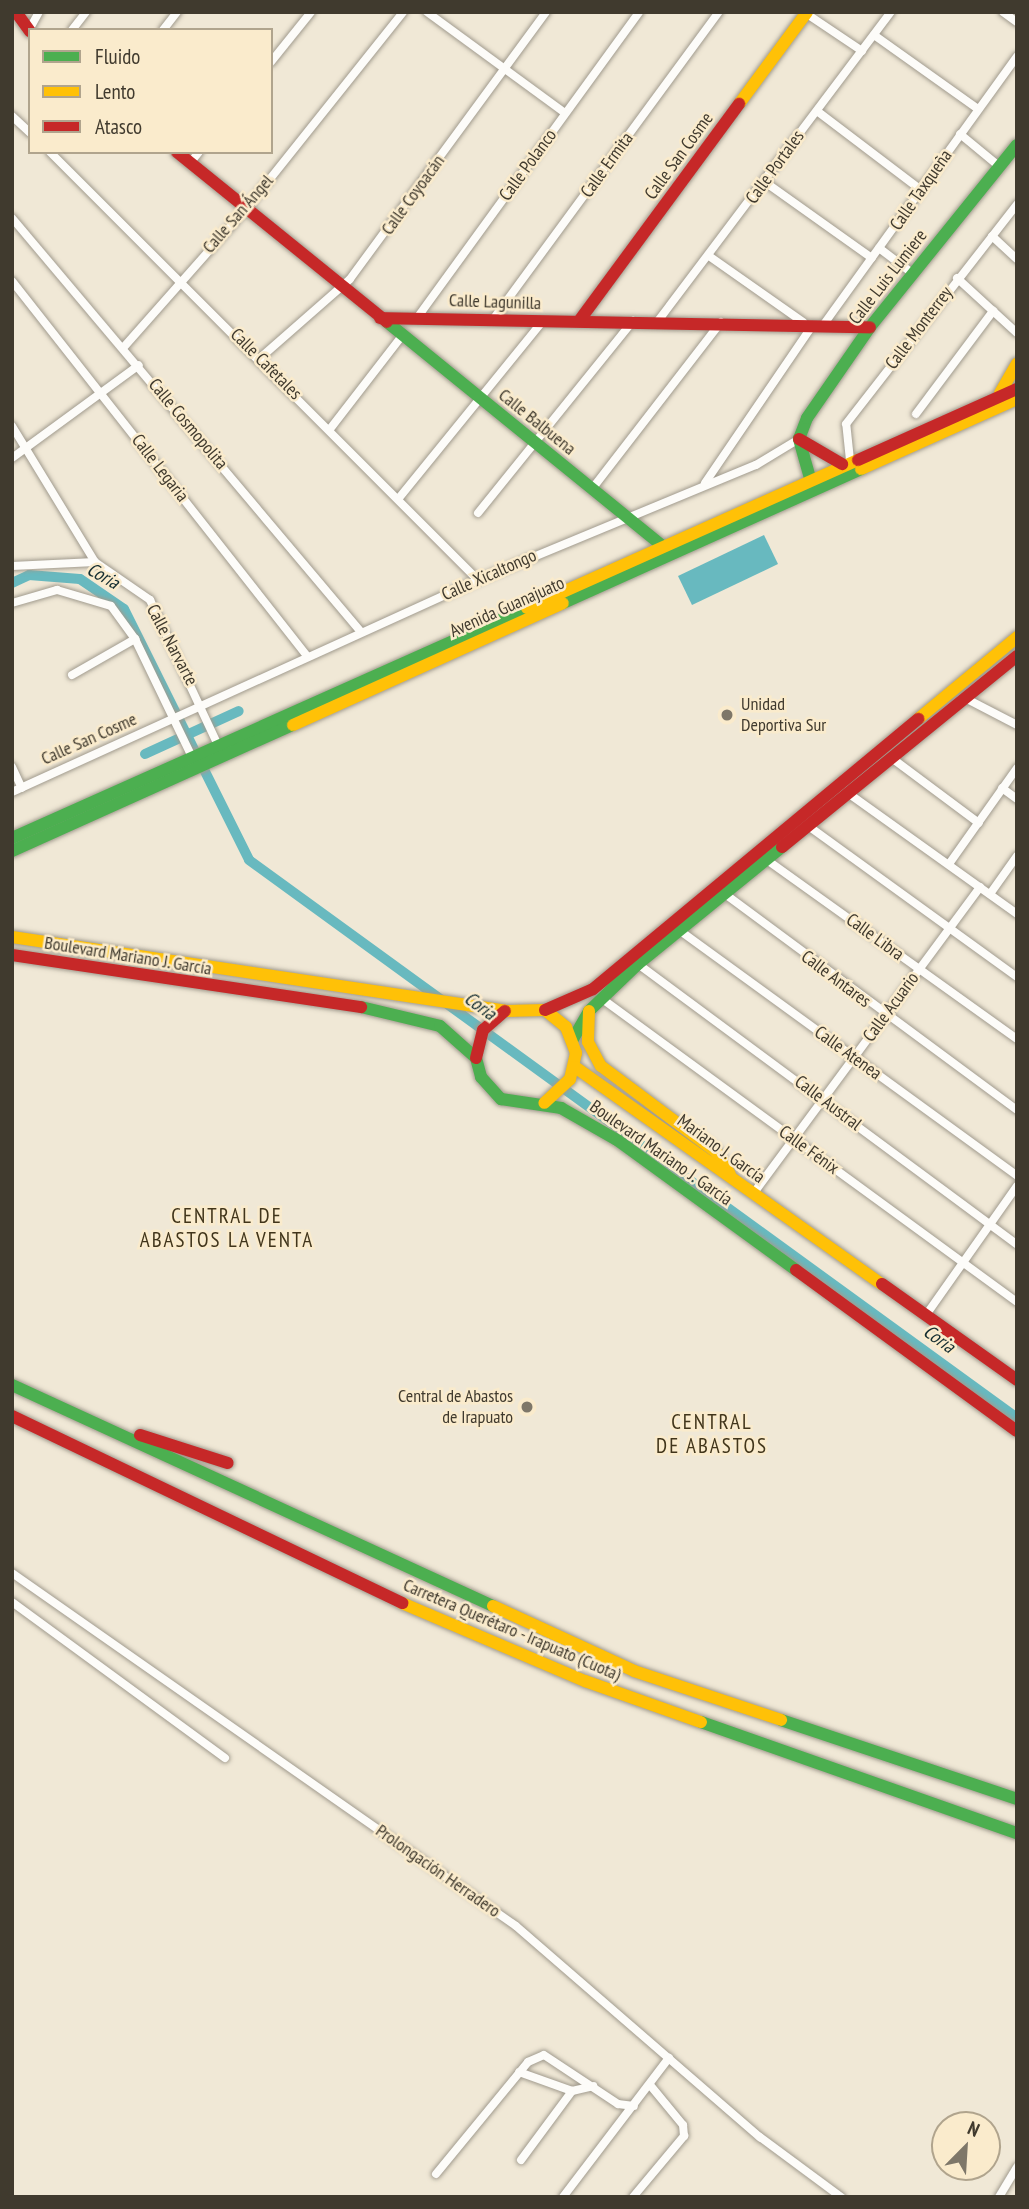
<!DOCTYPE html>
<html>
<head>
<meta charset="utf-8">
<style>
  body { margin:0 }
  #map { position:relative; width:1029px; height:2209px; overflow:hidden; background:#f0e8d6; font-family:"PT Sans Narrow",sans-serif }
  div>[style] { position:absolute }
  [style*='--x'] { left:calc(var(--x)*1px); top:calc(var(--y)*1px); width:calc(var(--w)*1px); rotate:calc(var(--a)*1deg) }
  .water>* { inset:0; background:#68b9bf }
  .canal>* { height:10px; margin:-5px; padding:0 5px; transform-origin:5px; border-radius:5px; background:#68b9bf }
  .roads { filter:drop-shadow(0 0 2px #a19b8e) drop-shadow(0 0 2px #a19b8e) }
  .street>* { height:8px; margin:-4px; padding:0 4px; transform-origin:4px; border-radius:4px; background:#fdfcf9 }
  .fast>* { height:12px; margin:-6px; padding:0 6px; transform-origin:6px; border-radius:6px; background:#4caf50 }
  .slow>* { height:12px; margin:-6px; padding:0 6px; transform-origin:6px; border-radius:6px; background:#ffc107 }
  .jam>* { height:12px; margin:-6px; padding:0 6px; transform-origin:6px; border-radius:6px; background:#c62828 }
  .dots>* { width:19px; height:19px; translate:-50% -50%; box-sizing:border-box; border:4px solid #faebcc; border-radius:50% }
  span { translate:-50% -50%; white-space:nowrap; text-align:center; line-height:1.15; -webkit-text-stroke:5px #faebcc; paint-order:stroke }
  .street-label { font-size:18px; color:#403a2e }
  .poi-label { font-size:18px; color:#403a2e }
  .left { translate:0 -50%; text-align:left }
  .right { translate:-100% -50%; text-align:right }
  .water-label { font-size:19px; color:#142d31; font-style:italic }
  .quarter-label { font-size:21px; color:#41351b; letter-spacing:2px }
  .frame { position:absolute; inset:0; border:14px solid #403a2e; pointer-events:none }
  .legend { position:absolute; left:28px; top:28px; width:245px; height:126px; box-sizing:border-box; background:#faebcc; border:2px solid #b0a48d; margin:0; padding:9px 12px; list-style:none; font-size:21px; color:#403a2e }
  .legend li { display:flex; align-items:center; gap:14px; height:35px }
  .legend b { width:35px; border:2px solid #b0a48d }
  .north { position:absolute; left:931px; top:2111px; width:70px; height:70px; box-sizing:border-box; background:#faebcc; border:2px solid #b0a48d; border-radius:50%; rotate:24deg; font-size:19px; font-weight:700; line-height:28px; text-align:center; color:#403a2e }
  .north::after { content:''; display:block; margin:auto; width:24px; height:32px; background:#7e7769; clip-path:polygon(50% 0,100% 100%,50% 72%,0 100%) }
</style>
</head>
<body>
<div id="map">
  <div class="water">
    <div style="clip-path:polygon(764px 535px,778px 564px,692px 605px,678px 576px)"></div>
  </div>
  <div class="canal">
    <div style="--x:12;--y:583;--w:19;--a:-25"></div>
    <div style="--x:29;--y:575;--w:51;--a:4.5"></div>
    <div style="--x:80;--y:579;--w:53;--a:34.3"></div>
    <div style="--x:124;--y:609;--w:280;--a:63.5"></div>
    <div style="--x:249;--y:860;--w:949;--a:36"></div>
    <div style="--x:145;--y:754;--w:103;--a:-24.6"></div>
  </div>
  <div class="roads">
    <div class="street">
      <div style="--x:427;--y:12;--w:171;--a:36.2"></div>
      <div style="--x:804;--y:12;--w:70;--a:33.9"></div>
      <div style="--x:1003;--y:12;--w:17;--a:36"></div>
      <div style="--x:29;--y:30;--w:21;--a:-61"></div>
      <div style="--x:72;--y:30;--w:23;--a:-52"></div>
      <div style="--x:163;--y:30;--w:23;--a:-52"></div>
      <div style="--x:874;--y:35;--w:128;--a:35.4"></div>
      <div style="--x:271;--y:62;--w:64;--a:-51.3"></div>
      <div style="--x:817;--y:111;--w:131;--a:37.2"></div>
      <div style="--x:12;--y:116;--w:25;--a:43"></div>
      <div style="--x:960;--y:134;--w:52;--a:39.5"></div>
      <div style="--x:50;--y:152;--w:605;--a:45"></div>
      <div style="--x:190;--y:163;--w:14;--a:-51"></div>
      <div style="--x:765;--y:182;--w:131;--a:35.4"></div>
      <div style="--x:12;--y:218;--w:541;--a:49.87"></div>
      <div style="--x:992;--y:236;--w:34;--a:43"></div>
      <div style="--x:879;--y:248;--w:41;--a:37.1"></div>
      <div style="--x:709;--y:256;--w:115;--a:35.1"></div>
      <div style="--x:957;--y:278;--w:81;--a:42.5"></div>
      <div style="--x:12;--y:281;--w:477;--a:51.8"></div>
      <div style="--x:417;--y:318;--w:378;--a:-54"></div>
      <div style="--x:494;--y:318;--w:380;--a:-53.7"></div>
      <div style="--x:658;--y:321;--w:387;--a:-53"></div>
      <div style="--x:824;--y:324;--w:330;--a:-54.2"></div>
      <div style="--x:123;--y:348;--w:186;--a:-48.5"></div>
      <div style="--x:246;--y:209;--w:252;--a:-51.4"></div>
      <div style="--x:259;--y:359;--w:121;--a:-41.3"></div>
      <div style="--x:350;--y:279;--w:331;--a:-53.7"></div>
      <div style="--x:916;--y:414;--w:129;--a:-53.2"></div>
      <div style="--x:12;--y:426;--w:159;--a:58.6"></div>
      <div style="--x:95;--y:562;--w:67;--a:34.6"></div>
      <div style="--x:150;--y:600;--w:158;--a:64.9"></div>
      <div style="--x:330;--y:429;--w:118;--a:-52.3"></div>
      <div style="--x:12;--y:458;--w:157;--a:-36.2"></div>
      <div style="--x:850;--y:460;--w:36;--a:-96"></div>
      <div style="--x:846;--y:424;--w:279;--a:-52.1"></div>
      <div style="--x:705;--y:483;--w:190;--a:-55.7"></div>
      <div style="--x:592;--y:489;--w:211;--a:-52.3"></div>
      <div style="--x:399;--y:498;--w:228;--a:-50.9"></div>
      <div style="--x:478;--y:513;--w:247;--a:-51.1"></div>
      <div style="--x:12;--y:566;--w:83;--a:-2.8"></div>
      <div style="--x:12;--y:603;--w:47;--a:-16.1"></div>
      <div style="--x:57;--y:590;--w:56;--a:16.5"></div>
      <div style="--x:111;--y:606;--w:41;--a:54"></div>
      <div style="--x:135;--y:639;--w:129;--a:64.2"></div>
      <div style="--x:72;--y:675;--w:73;--a:-29.7"></div>
      <div style="--x:965;--y:698;--w:59;--a:27.4"></div>
      <div style="--x:893;--y:759;--w:107;--a:36.7"></div>
      <div style="--x:12;--y:767;--w:23;--a:65"></div>
      <div style="--x:1002;--y:788;--w:19;--a:36"></div>
      <div style="--x:12;--y:792;--w:512;--a:-24.46"></div>
      <div style="--x:478;--y:580;--w:301;--a:-22.5"></div>
      <div style="--x:756;--y:465;--w:50;--a:-31.2"></div>
      <div style="--x:848;--y:793;--w:208;--a:35.6"></div>
      <div style="--x:807;--y:825;--w:259;--a:35.9"></div>
      <div style="--x:767;--y:860;--w:307;--a:35.6"></div>
      <div style="--x:949;--y:864;--w:118;--a:-54.7"></div>
      <div style="--x:721;--y:891;--w:368;--a:36.5"></div>
      <div style="--x:990;--y:894;--w:47;--a:-54.6"></div>
      <div style="--x:679;--y:930;--w:418;--a:36"></div>
      <div style="--x:638;--y:964;--w:471;--a:36.5"></div>
      <div style="--x:601;--y:998;--w:515;--a:36.16"></div>
      <div style="--x:753;--y:1194;--w:382;--a:-53.5"></div>
      <div style="--x:926;--y:1315;--w:158;--a:-54.8"></div>
      <div style="--x:12;--y:1573;--w:615;--a:35.01"></div>
      <div style="--x:516;--y:1926;--w:323;--a:40.9"></div>
      <div style="--x:760;--y:2137;--w:101;--a:36.5"></div>
      <div style="--x:12;--y:1602;--w:264;--a:36.2"></div>
      <div style="--x:519;--y:2072;--w:56;--a:19.7"></div>
      <div style="--x:521;--y:2160;--w:86;--a:-53.5"></div>
      <div style="--x:572;--y:2091;--w:22;--a:-13"></div>
      <div style="--x:436;--y:2174;--w:145;--a:-50.6"></div>
      <div style="--x:528;--y:2062;--w:17;--a:-24"></div>
      <div style="--x:544;--y:2055;--w:89;--a:33.5"></div>
      <div style="--x:618;--y:2104;--w:16;--a:7"></div>
      <div style="--x:563;--y:2197;--w:175;--a:-52.7"></div>
      <div style="--x:633;--y:2197;--w:80;--a:-50.1"></div>
      <div style="--x:684;--y:2136;--w:11;--a:-95"></div>
      <div style="--x:683;--y:2125;--w:52;--a:-129.5"></div>
      <div style="--x:999;--y:2197;--w:35;--a:-59"></div>
    </div>
    <div class="fast">
      <div style="--x:387;--y:322;--w:360;--a:39.1"></div>
      <div style="--x:810;--y:478;--w:41;--a:-105.8"></div>
      <div style="--x:799;--y:439;--w:22;--a:-69"></div>
      <div style="--x:807;--y:418;--w:111;--a:-55.3"></div>
      <div style="--x:870;--y:327;--w:234;--a:-51.1"></div>
      <div style="--x:563;--y:603;--w:327;--a:-24.2"></div>
      <div style="--x:12;--y:838;--w:564;--a:-24.07"></div>
      <div style="--x:12;--y:851;--w:308;--a:-24.2"></div>
      <div style="--x:361;--y:1007;--w:81;--a:13.5"></div>
      <div style="--x:440;--y:1026;--w:48;--a:41.6"></div>
      <div style="--x:476;--y:1058;--w:20;--a:75"></div>
      <div style="--x:481;--y:1077;--w:30;--a:48"></div>
      <div style="--x:501;--y:1099;--w:61;--a:8.5"></div>
      <div style="--x:561;--y:1108;--w:64;--a:29.7"></div>
      <div style="--x:617;--y:1140;--w:221;--a:36"></div>
      <div style="--x:573;--y:1039;--w:32;--a:-60"></div>
      <div style="--x:589;--y:1011;--w:68;--a:-43.8"></div>
      <div style="--x:638;--y:964;--w:186;--a:-39.1"></div>
      <div style="--x:12;--y:1385;--w:529;--a:24.68"></div>
      <div style="--x:781;--y:1720;--w:249;--a:18.5"></div>
      <div style="--x:701;--y:1722;--w:335;--a:19.4"></div>
    </div>
    <div class="slow">
      <div style="--x:739;--y:104;--w:114;--a:-53.5"></div>
      <div style="--x:1000;--y:393;--w:34;--a:-60"></div>
      <div style="--x:861;--y:469;--w:171;--a:-24.2"></div>
      <div style="--x:527;--y:608;--w:363;--a:-24.1"></div>
      <div style="--x:918;--y:719;--w:129;--a:-39.6"></div>
      <div style="--x:293;--y:725;--w:296;--a:-24.3"></div>
      <div style="--x:12;--y:937;--w:499;--a:8.5"></div>
      <div style="--x:505;--y:1011;--w:40;--a:-1.4"></div>
      <div style="--x:545;--y:1010;--w:27;--a:39"></div>
      <div style="--x:566;--y:1027;--w:28;--a:69"></div>
      <div style="--x:576;--y:1053;--w:27;--a:103"></div>
      <div style="--x:570;--y:1079;--w:35;--a:137"></div>
      <div style="--x:589;--y:1011;--w:31;--a:92"></div>
      <div style="--x:588;--y:1042;--w:27;--a:62"></div>
      <div style="--x:601;--y:1066;--w:144;--a:36.8"></div>
      <div style="--x:716;--y:1152;--w:26;--a:58"></div>
      <div style="--x:575;--y:1067;--w:376;--a:35.3"></div>
      <div style="--x:402;--y:1603;--w:199;--a:23.1"></div>
      <div style="--x:585;--y:1681;--w:123;--a:19.5"></div>
      <div style="--x:493;--y:1606;--w:155;--a:24.7"></div>
      <div style="--x:634;--y:1671;--w:155;--a:18.4"></div>
    </div>
    <div class="jam">
      <div style="--x:16;--y:12;--w:24;--a:54"></div>
      <div style="--x:177;--y:152;--w:270;--a:39"></div>
      <div style="--x:380;--y:318;--w:490;--a:1.1"></div>
      <div style="--x:579;--y:321;--w:270;--a:-53.6"></div>
      <div style="--x:799;--y:439;--w:50;--a:30.2"></div>
      <div style="--x:858;--y:460;--w:174;--a:-24.1"></div>
      <div style="--x:782;--y:847;--w:303;--a:-39.1"></div>
      <div style="--x:12;--y:955;--w:353;--a:8.5"></div>
      <div style="--x:545;--y:1010;--w:52;--a:-23.6"></div>
      <div style="--x:593;--y:989;--w:423;--a:-39.7"></div>
      <div style="--x:476;--y:1058;--w:29;--a:-76"></div>
      <div style="--x:483;--y:1030;--w:29;--a:-41"></div>
      <div style="--x:796;--y:1270;--w:273;--a:36.1"></div>
      <div style="--x:882;--y:1284;--w:166;--a:35.4"></div>
      <div style="--x:12;--y:1416;--w:433;--a:25.6"></div>
      <div style="--x:140;--y:1435;--w:92;--a:17.7"></div>
    </div>
  </div>
  <div class="dots">
    <div style="left:727px;top:715px;background:#7e7769"></div>
    <div style="left:527px;top:1407px;background:#7e7769"></div>
  </div>
  <div class="street-label">
    <span style="left:679px;top:156px;rotate:-54deg">Calle San Cosme</span>
    <span style="left:528px;top:165px;rotate:-54deg">Calle Polanco</span>
    <span style="left:607px;top:165px;rotate:-54deg">Calle Ermita</span>
    <span style="left:775px;top:167px;rotate:-54deg">Calle Portales</span>
    <span style="left:921px;top:190px;rotate:-55deg">Calle Taxqueña</span>
    <span style="left:413px;top:195px;rotate:-54deg">Calle Coyoacán</span>
    <span style="left:238px;top:214px;rotate:-49deg">Calle San Ángel</span>
    <span style="left:888px;top:277px;rotate:-52deg">Calle Luis Lumiere</span>
    <span style="left:495px;top:302px;rotate:2deg">Calle Lagunilla</span>
    <span style="left:919px;top:328px;rotate:-53deg">Calle Monterrey</span>
    <span style="left:266px;top:364px;rotate:45deg">Calle Cafetales</span>
    <span style="left:537px;top:422px;rotate:39deg">Calle Balbuena</span>
    <span style="left:188px;top:424px;rotate:50deg">Calle Cosmopolita</span>
    <span style="left:160px;top:468px;rotate:52deg">Calle Legaria</span>
    <span style="left:489px;top:575px;rotate:-24deg">Calle Xicaltongo</span>
    <span style="left:507px;top:607px;rotate:-24deg">Avenida Guanajuato</span>
    <span style="left:172px;top:645px;rotate:62deg">Calle Narvarte</span>
    <span style="left:89px;top:739px;rotate:-24deg">Calle San Cosme</span>
    <span style="left:875px;top:937px;rotate:36deg">Calle Libra</span>
    <span style="left:128px;top:956px;rotate:9deg">Boulevard Mariano J. García</span>
    <span style="left:836px;top:979px;rotate:37deg">Calle Antares</span>
    <span style="left:891px;top:1007px;rotate:-54deg">Calle Acuario</span>
    <span style="left:848px;top:1053px;rotate:36deg">Calle Atenea</span>
    <span style="left:828px;top:1103px;rotate:37deg">Calle Austral</span>
    <span style="left:721px;top:1149px;rotate:36deg">Mariano J. García</span>
    <span style="left:809px;top:1150px;rotate:36deg">Calle Fénix</span>
    <span style="left:661px;top:1153px;rotate:35deg">Boulevard Mariano J. García</span>
    <span style="left:512px;top:1630px;rotate:23deg">Carretera Querétaro - Irapuato (Cuota)</span>
    <span style="left:438px;top:1871px;rotate:35deg">Prolongación Herradero</span>
  </div>
  <div class="poi-label">
    <span class="left" style="left:741px;top:715px">Unidad<br>Deportiva Sur</span>
    <span class="right" style="left:513px;top:1407px">Central de Abastos<br>de Irapuato</span>
  </div>
  <div class="water-label">
    <span style="left:103px;top:576px;rotate:30deg">Coria</span>
    <span style="left:480px;top:1006px;rotate:36deg">Coria</span>
    <span style="left:939px;top:1339px;rotate:36deg">Coria</span>
  </div>
  <div class="quarter-label">
    <span style="left:227px;top:1228px">CENTRAL DE<br>ABASTOS LA VENTA</span>
    <span style="left:712px;top:1434px">CENTRAL<br>DE ABASTOS</span>
  </div>
  <div class="frame"></div>
  <ul class="legend">
  <li><b style="height:9px;background:#4caf50"></b>Fluido</li>
  <li><b style="height:9px;background:#ffc107"></b>Lento</li>
  <li><b style="height:9px;background:#c62828"></b>Atasco</li>
  </ul>
  <div class="north">N</div>
</div>
</body>
</html>
